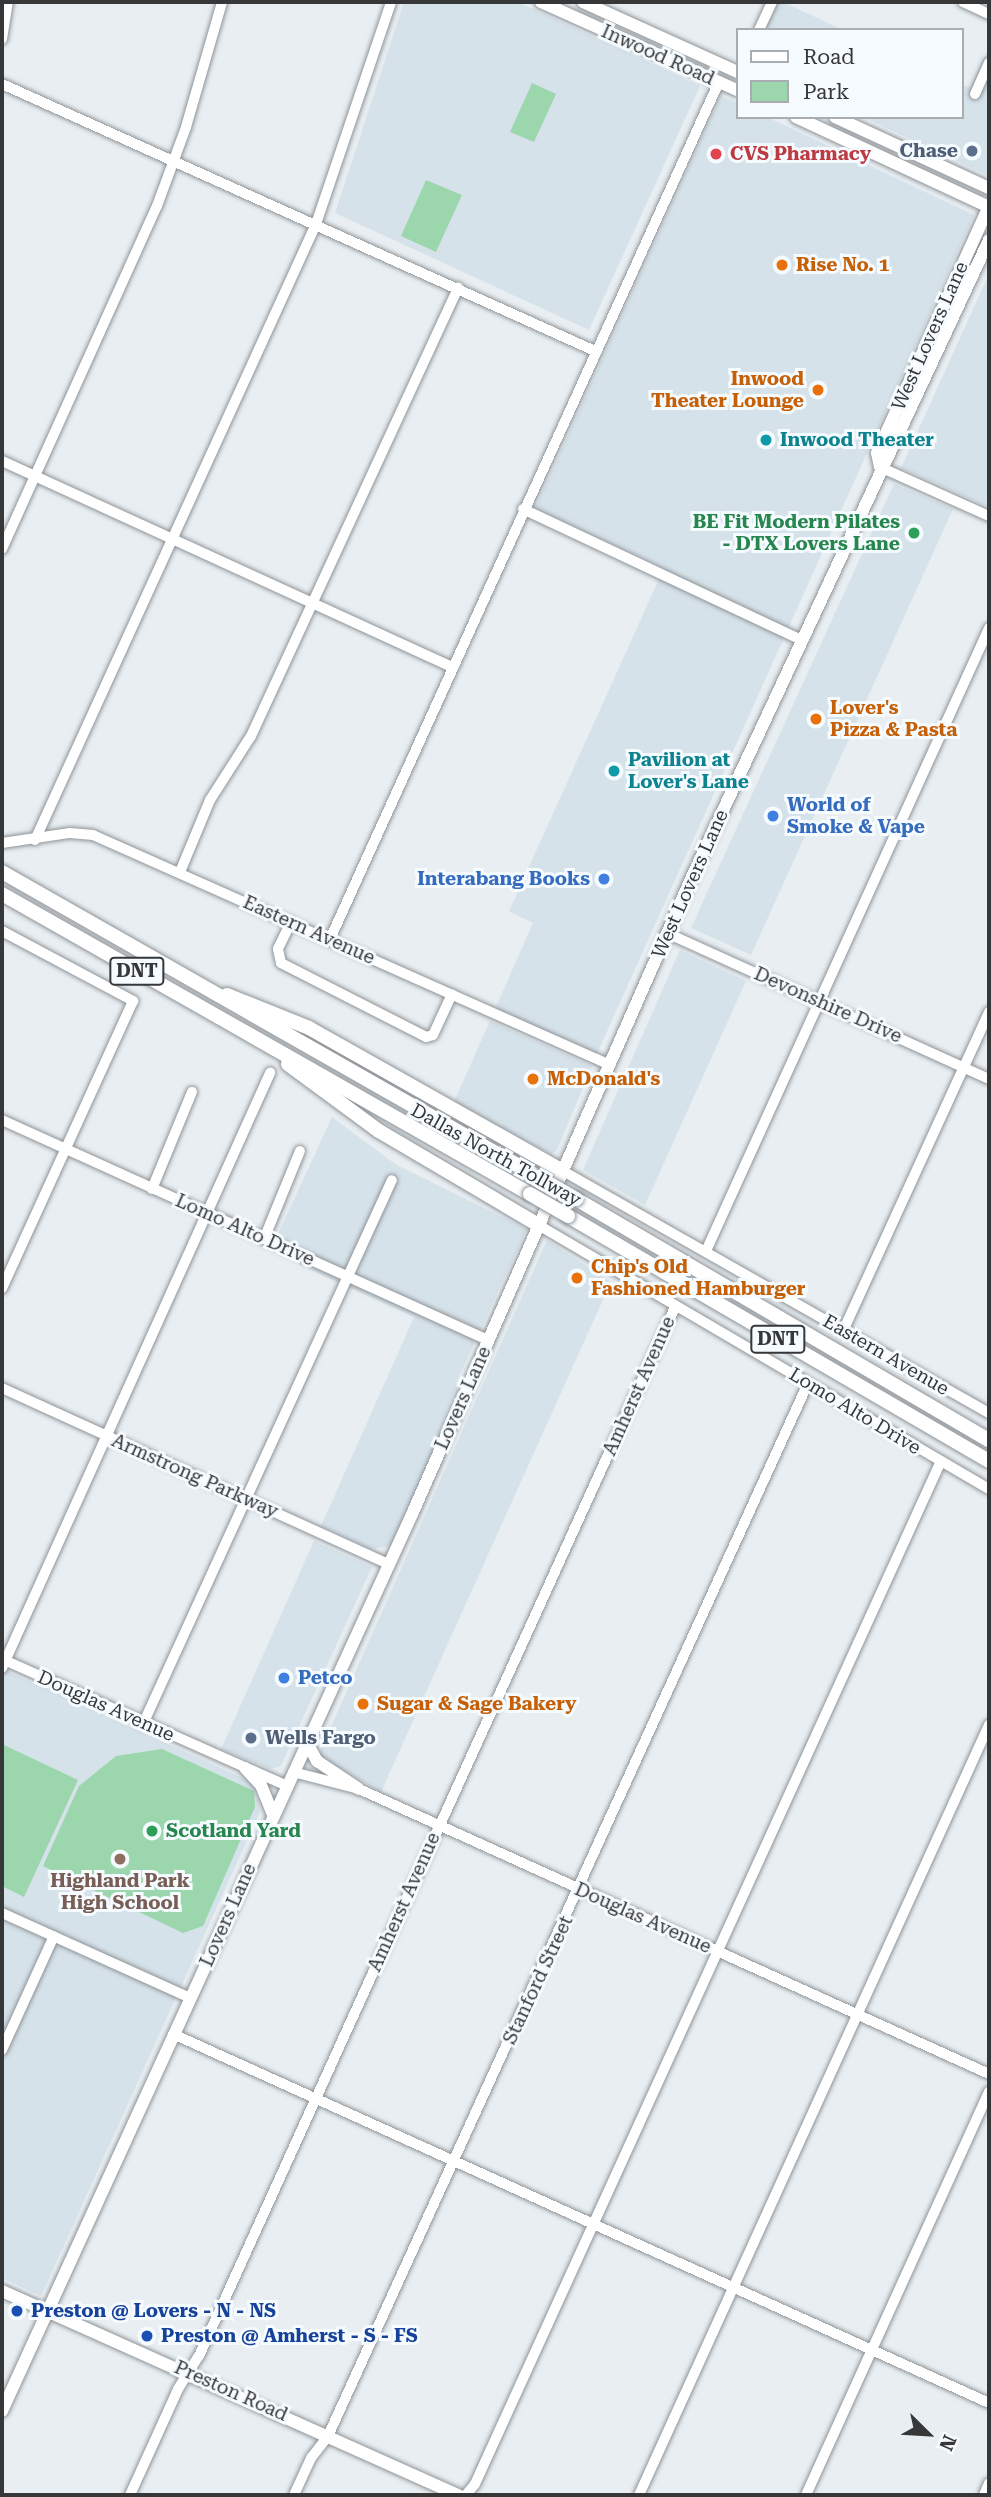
<!DOCTYPE html>
<html>
<head>
<meta charset="utf-8">
<style>
  body { margin:0 }
  #map { position:relative; width:991px; height:2497px; overflow:hidden; background:#e8eef2; font-family:"Roboto Serif",serif }
  div>[style] { position:absolute }
  [style*='--x'] { left:calc(var(--x)*1px); top:calc(var(--y)*1px); width:calc(var(--w)*1px); rotate:calc(var(--a)*1deg) }
  .built>* { inset:0; background:#d6e2ea }
  .green>* { inset:0; background:#9bd6ad }
  .roads { filter:drop-shadow(0 0 2px #8f9498) drop-shadow(0 0 2px #8f9498) }
  .minor>* { height:10px; margin:-5px; padding:0 5px; transform-origin:5px; border-radius:5px; background:#fff }
  .major>* { height:12px; margin:-6px; padding:0 6px; transform-origin:6px; border-radius:6px; background:#fff }
  .highway>* { height:14px; margin:-7px; padding:0 7px; transform-origin:7px; border-radius:7px; background:#fff }
  .bridges { filter:drop-shadow(0 0 2px #8f9498) drop-shadow(0 0 2px #8f9498) }
  .highway-bridge>* { height:14px; margin:-7px; padding:0 7px; transform-origin:7px; border-radius:7px; background:#fff }
  .dots>* { width:19px; height:19px; translate:-50% -50%; box-sizing:border-box; border:4px solid #f6fbff; border-radius:50% }
  span { translate:-50% -50%; white-space:nowrap; text-align:center; line-height:1.15; -webkit-text-stroke:6px #f6fbff; paint-order:stroke }
  .shield-label span { padding:2px 5px; background:#f6fbff; border:2px solid; border-radius:5px; -webkit-text-stroke-width:0 }
  .shield-label { font-size:18px; color:#353738; font-weight:700 }
  .street-label { font-size:19px; color:#353738 }
  .service-label { font-size:19px; color:#4e5e75; font-weight:700 }
  .right { translate:-100% -50%; text-align:right }
  .left { translate:0 -50%; text-align:left }
  .health-label { font-size:19px; color:#be3a42; font-weight:700 }
  .food-label { font-size:19px; color:#c56008; font-weight:700 }
  .culture-label { font-size:19px; color:#0d838f; font-weight:700 }
  .leisure-label { font-size:19px; color:#27864d; font-weight:700 }
  .shop-label { font-size:19px; color:#366cbe; font-weight:700 }
  .education-label { font-size:19px; color:#785e54; font-weight:700 }
  .transit-label { font-size:19px; color:#164399; font-weight:700 }
  .frame { position:absolute; inset:0; border:4px solid #353738; pointer-events:none }
  .legend { position:absolute; left:736px; top:28px; width:228px; height:91px; box-sizing:border-box; background:#f6fbff; border:2px solid #a9adaf; margin:0; padding:9px 12px; list-style:none; font-size:21px; color:#353738 }
  .legend li { display:flex; align-items:center; gap:14px; height:35px }
  .legend b { width:35px; border:2px solid #a9adaf }
  .north { position:absolute; left:893px; top:2399px; width:70px; height:70px; -webkit-text-stroke:5px #f6fbff; paint-order:stroke; rotate:114deg; font-size:19px; font-weight:700; line-height:28px; text-align:center; color:#353738 }
  .north::after { content:''; display:block; margin:auto; width:24px; height:32px; background:#353738; clip-path:polygon(50% 0,100% 100%,50% 72%,0 100%) }
</style>
</head>
<body>
<div id="map">
  <div class="built">
    <div style="clip-path:polygon(404px 2px,518px 2px,700px 86px,589px 330px,335px 213px)"></div>
    <div style="clip-path:polygon(776px 2px,783px 2px,843px 30px,764px 30px)"></div>
    <div style="clip-path:polygon(989px 47px,989px 176px,863px 117px,961px 117px,961px 84px,971px 88px)"></div>
    <div style="clip-path:polygon(721px 96px,737px 103px,737px 117px,767px 117px,974px 215px,596px 1056px,495px 1009px,533px 923px,509px 911px,664px 568px,535px 508px)"></div>
    <div style="clip-path:polygon(989px 274px,989px 507px,901px 468px)"></div>
    <div style="clip-path:polygon(894px 484px,953px 509px,751px 955px,691px 928px)"></div>
    <div style="clip-path:polygon(680px 950px,746px 981px,645px 1205px,583px 1170px)"></div>
    <div style="clip-path:polygon(490px 1021px,592px 1066px,557px 1150px,551px 1154px,454px 1102px)"></div>
    <div style="clip-path:polygon(332px 1117px,395px 1164px,527px 1229px,456px 1383px,459px 1394px,391px 1546px,371px 1549px,321px 1526px,414px 1317px,270px 1251px)"></div>
    <div style="clip-path:polygon(547px 1240px,611px 1282px,381px 1792px,318px 1756px)"></div>
    <div style="clip-path:polygon(314px 1541px,372px 1567px,281px 1766px,270px 1769px,221px 1749px)"></div>
    <div style="clip-path:polygon(2px 1669px,254px 1783px,260px 1812px,41px 2296px,2px 2278px)"></div>
  </div>
  <div class="green">
    <div style="clip-path:polygon(532px 83px,556px 94px,534px 142px,510px 132px)"></div>
    <div style="clip-path:polygon(426px 180px,462px 195px,436px 252px,401px 236px)"></div>
    <div style="clip-path:polygon(2px 1744px,78px 1780px,24px 1897px,2px 1886px)"></div>
    <div style="clip-path:polygon(162px 1749px,254px 1791px,255px 1807px,203px 1926px,183px 1933px,43px 1866px,79px 1786px,116px 1756px)"></div>
  </div>
  <div class="roads">
    <div class="minor">
      <div style="--x:963;--y:2;--w:29;--a:25"></div>
      <div style="--x:759;--y:30;--w:31;--a:-65"></div>
      <div style="--x:2;--y:39;--w:37;--a:-81"></div>
      <div style="--x:2;--y:84;--w:650;--a:24.24"></div>
      <div style="--x:975;--y:94;--w:34;--a:-66"></div>
      <div style="--x:2;--y:461;--w:495;--a:24.6"></div>
      <div style="--x:880;--y:467;--w:120;--a:24.2"></div>
      <div style="--x:523;--y:509;--w:308;--a:25.2"></div>
      <div style="--x:2;--y:549;--w:376;--a:-65.7"></div>
      <div style="--x:157;--y:206;--w:84;--a:-69.8"></div>
      <div style="--x:186;--y:127;--w:130;--a:-73.9"></div>
      <div style="--x:35;--y:840;--w:677;--a:-65.48"></div>
      <div style="--x:316;--y:224;--w:234;--a:-71.3"></div>
      <div style="--x:2;--y:843;--w:69;--a:-8.4"></div>
      <div style="--x:70;--y:833;--w:23;--a:5"></div>
      <div style="--x:93;--y:835;--w:566;--a:23.98"></div>
      <div style="--x:180;--y:872;--w:78;--a:-67.4"></div>
      <div style="--x:210;--y:800;--w:76;--a:-57.4"></div>
      <div style="--x:251;--y:736;--w:494;--a:-65.2"></div>
      <div style="--x:291;--y:922;--w:30;--a:116"></div>
      <div style="--x:278;--y:949;--w:14;--a:78"></div>
      <div style="--x:281;--y:963;--w:163;--a:27"></div>
      <div style="--x:426;--y:1037;--w:7;--a:-16"></div>
      <div style="--x:433;--y:1035;--w:45;--a:-65.1"></div>
      <div style="--x:2;--y:931;--w:149;--a:28.1"></div>
      <div style="--x:133;--y:1001;--w:316;--a:114.5"></div>
      <div style="--x:667;--y:933;--w:354;--a:24.4"></div>
      <div style="--x:330;--y:939;--w:941;--a:-65.59"></div>
      <div style="--x:2;--y:1120;--w:533;--a:24.36"></div>
      <div style="--x:563;--y:1171;--w:490;--a:29.6"></div>
      <div style="--x:152;--y:1189;--w:105;--a:-67.6"></div>
      <div style="--x:540;--y:1226;--w:520;--a:30.36"></div>
      <div style="--x:264;--y:1239;--w:95;--a:-67.8"></div>
      <div style="--x:706;--y:1251;--w:684;--a:-65.57"></div>
      <div style="--x:843;--y:1331;--w:351;--a:-65.4"></div>
      <div style="--x:2;--y:1388;--w:425;--a:24.5"></div>
      <div style="--x:2;--y:1659;--w:312;--a:24"></div>
      <div style="--x:2;--y:1668;--w:653;--a:-65.75"></div>
      <div style="--x:143;--y:1724;--w:598;--a:-65.41"></div>
      <div style="--x:293;--y:1772;--w:68;--a:14.4"></div>
      <div style="--x:359;--y:1789;--w:691;--a:24.34"></div>
      <div style="--x:2;--y:1913;--w:206;--a:24.3"></div>
      <div style="--x:173;--y:2034;--w:896;--a:24.33"></div>
      <div style="--x:2;--y:2050;--w:125;--a:-65.5"></div>
      <div style="--x:130;--y:2495;--w:116;--a:-65.6"></div>
      <div style="--x:178;--y:2389;--w:39;--a:-58"></div>
      <div style="--x:199;--y:2356;--w:1152;--a:-65.59"></div>
      <div style="--x:294;--y:2495;--w:41;--a:-65.3"></div>
      <div style="--x:311;--y:2458;--w:28;--a:-52"></div>
      <div style="--x:328;--y:2436;--w:1157;--a:-65.49"></div>
      <div style="--x:466;--y:2495;--w:14;--a:-51"></div>
      <div style="--x:475;--y:2484;--w:1124;--a:-65.51"></div>
      <div style="--x:639;--y:2495;--w:846;--a:-65.56"></div>
      <div style="--x:806;--y:2495;--w:443;--a:-65.6"></div>
      <div style="--x:984;--y:2495;--w:13;--a:-67"></div>
    </div>
    <div class="major">
      <div style="--x:541;--y:2;--w:215;--a:24.2"></div>
      <div style="--x:583;--y:2;--w:169;--a:24.4"></div>
      <div style="--x:796;--y:117;--w:213;--a:25"></div>
      <div style="--x:835;--y:117;--w:170;--a:24.8"></div>
      <div style="--x:880;--y:467;--w:14;--a:-102"></div>
      <div style="--x:877;--y:453;--w:271;--a:-65.6"></div>
      <div style="--x:307;--y:1743;--w:21;--a:61"></div>
      <div style="--x:317;--y:1761;--w:50;--a:33.7"></div>
      <div style="--x:245;--y:1768;--w:23;--a:47"></div>
      <div style="--x:261;--y:1785;--w:32;--a:68"></div>
      <div style="--x:2;--y:2291;--w:500;--a:24.1"></div>
      <div style="--x:2;--y:2411;--w:988;--a:-65.43"></div>
      <div style="--x:413;--y:1512;--w:691;--a:-66.29"></div>
      <div style="--x:691;--y:879;--w:705;--a:-65"></div>
    </div>
    <div class="highway">
      <div style="--x:2;--y:872;--w:617;--a:29.64"></div>
      <div style="--x:2;--y:894;--w:607;--a:29.6"></div>
      <div style="--x:227;--y:995;--w:88;--a:21.9"></div>
      <div style="--x:309;--y:1028;--w:291;--a:29.4"></div>
      <div style="--x:288;--y:1064;--w:113;--a:36.4"></div>
      <div style="--x:379;--y:1131;--w:187;--a:30.5"></div>
      <div style="--x:576;--y:1199;--w:478;--a:30.3"></div>
      <div style="--x:568;--y:1216;--w:487;--a:30.2"></div>
    </div>
  </div>
  <div class="bridges">
    <div class="highway-bridge">
      <div style="--x:538;--y:1177;--w:44;--a:30.1"></div>
      <div style="--x:530;--y:1194;--w:44;--a:30.1"></div>
    </div>
  </div>
  <div class="dots">
    <div style="left:972px;top:151px;background:#5c6f8a"></div>
    <div style="left:716px;top:154px;background:#e0444e"></div>
    <div style="left:782px;top:265px;background:#e8710a"></div>
    <div style="left:818px;top:390px;background:#e8710a"></div>
    <div style="left:766px;top:440px;background:#0f9aa8"></div>
    <div style="left:914px;top:533px;background:#2e9e5b"></div>
    <div style="left:816px;top:719px;background:#e8710a"></div>
    <div style="left:614px;top:771px;background:#0f9aa8"></div>
    <div style="left:773px;top:816px;background:#3f7fe0"></div>
    <div style="left:604px;top:879px;background:#3f7fe0"></div>
    <div style="left:533px;top:1079px;background:#e8710a"></div>
    <div style="left:577px;top:1278px;background:#e8710a"></div>
    <div style="left:284px;top:1678px;background:#3f7fe0"></div>
    <div style="left:363px;top:1704px;background:#e8710a"></div>
    <div style="left:251px;top:1738px;background:#5c6f8a"></div>
    <div style="left:152px;top:1831px;background:#2e9e5b"></div>
    <div style="left:120px;top:1859px;background:#8d6e63"></div>
    <div style="left:17px;top:2311px;background:#1a4fb4"></div>
    <div style="left:147px;top:2336px;background:#1a4fb4"></div>
  </div>
  <div class="shield-label">
    <span style="left:137px;top:971px">DNT</span>
    <span style="left:778px;top:1339px">DNT</span>
  </div>
  <div class="street-label">
    <span style="left:658px;top:55px;rotate:24deg">Inwood Road</span>
    <span style="left:930px;top:336px;rotate:-66deg">West Lovers Lane</span>
    <span style="left:690px;top:884px;rotate:-66deg">West Lovers Lane</span>
    <span style="left:309px;top:930px;rotate:24deg">Eastern Avenue</span>
    <span style="left:828px;top:1005px;rotate:24deg">Devonshire Drive</span>
    <span style="left:496px;top:1155px;rotate:29deg">Dallas North Tollway</span>
    <span style="left:245px;top:1230px;rotate:24deg">Lomo Alto Drive</span>
    <span style="left:886px;top:1355px;rotate:30deg">Eastern Avenue</span>
    <span style="left:639px;top:1386px;rotate:-66deg">Amherst Avenue</span>
    <span style="left:463px;top:1398px;rotate:-66deg">Lovers Lane</span>
    <span style="left:855px;top:1411px;rotate:31deg">Lomo Alto Drive</span>
    <span style="left:195px;top:1476px;rotate:24deg">Armstrong Parkway</span>
    <span style="left:106px;top:1706px;rotate:24deg">Douglas Avenue</span>
    <span style="left:404px;top:1902px;rotate:-66deg">Amherst Avenue</span>
    <span style="left:228px;top:1915px;rotate:-66deg">Lovers Lane</span>
    <span style="left:643px;top:1918px;rotate:24deg">Douglas Avenue</span>
    <span style="left:538px;top:1980px;rotate:-65deg">Stanford Street</span>
    <span style="left:231px;top:2391px;rotate:24deg">Preston Road</span>
  </div>
  <div class="service-label">
    <span class="right" style="left:958px;top:151px">Chase</span>
    <span class="left" style="left:265px;top:1738px">Wells Fargo</span>
  </div>
  <div class="health-label">
    <span class="left" style="left:730px;top:154px">CVS Pharmacy</span>
  </div>
  <div class="food-label">
    <span class="left" style="left:796px;top:265px">Rise No. 1</span>
    <span class="right" style="left:804px;top:390px">Inwood<br>Theater Lounge</span>
    <span class="left" style="left:830px;top:719px">Lover's<br>Pizza &amp; Pasta</span>
    <span class="left" style="left:547px;top:1079px">McDonald's</span>
    <span class="left" style="left:591px;top:1278px">Chip's Old<br>Fashioned Hamburger</span>
    <span class="left" style="left:377px;top:1704px">Sugar &amp; Sage Bakery</span>
  </div>
  <div class="culture-label">
    <span class="left" style="left:780px;top:440px">Inwood Theater</span>
    <span class="left" style="left:628px;top:771px">Pavilion at<br>Lover's Lane</span>
  </div>
  <div class="leisure-label">
    <span class="right" style="left:900px;top:533px">BE Fit Modern Pilates<br>- DTX Lovers Lane</span>
    <span class="left" style="left:166px;top:1831px">Scotland Yard</span>
  </div>
  <div class="shop-label">
    <span class="left" style="left:787px;top:816px">World of<br>Smoke &amp; Vape</span>
    <span class="right" style="left:590px;top:879px">Interabang Books</span>
    <span class="left" style="left:298px;top:1678px">Petco</span>
  </div>
  <div class="education-label">
    <span style="left:120px;top:1892px">Highland Park<br>High School</span>
  </div>
  <div class="transit-label">
    <span class="left" style="left:31px;top:2311px">Preston @ Lovers - N - NS</span>
    <span class="left" style="left:161px;top:2336px">Preston @ Amherst - S - FS</span>
  </div>
  <div class="frame"></div>
  <ul class="legend">
  <li><b style="height:9px;background:#fff"></b>Road</li>
  <li><b style="height:19px;background:#9bd6ad"></b>Park</li>
  </ul>
  <div class="north">N</div>
</div>
</body>
</html>
